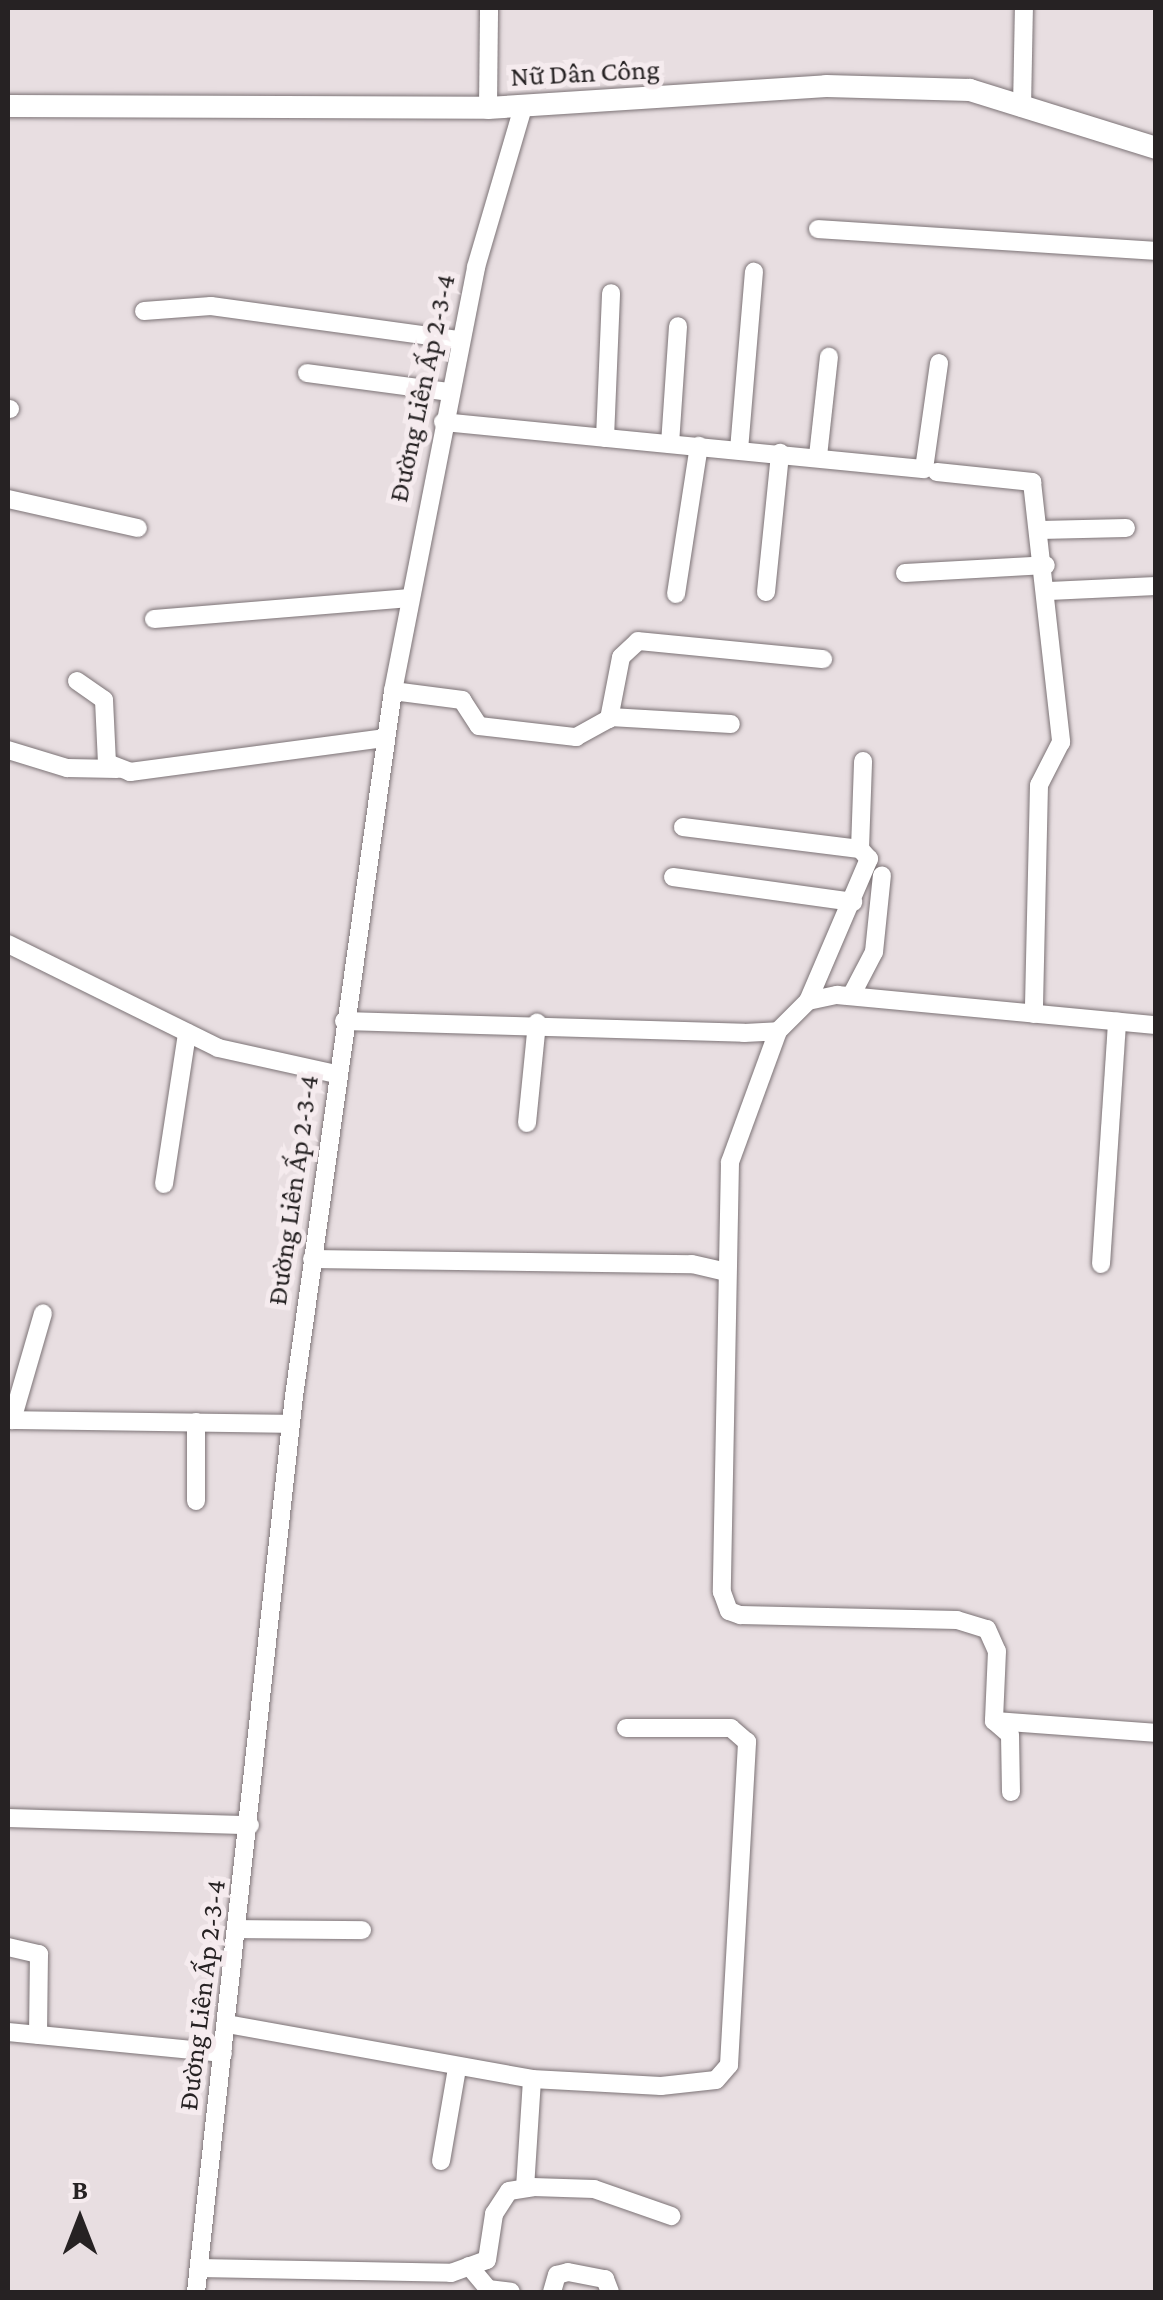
<!DOCTYPE html>
<html>
<head>
<meta charset="utf-8">
<style>
  body { margin:0 }
  #map { position:relative; width:1163px; height:2300px; overflow:hidden; background:#e8dee1; font-family:"Crimson Pro",serif }
  div>[style] { position:absolute }
  [style*='--x'] { left:calc(var(--x)*1px); top:calc(var(--y)*1px); width:calc(var(--w)*1px); rotate:calc(var(--a)*1deg) }
  .roads { filter:drop-shadow(0 0 2px #7c7376) drop-shadow(0 0 2px #7c7376) }
  .minor>* { height:18px; margin:-9px; padding:0 9px; transform-origin:9px; border-radius:9px; background:#fff }
  .tertiary>* { height:22px; margin:-11px; padding:0 11px; transform-origin:11px; border-radius:11px; background:#fff }
  span { translate:-50% -50%; white-space:nowrap; text-align:center; line-height:1.15; -webkit-text-stroke:10px #f5ebee; paint-order:stroke }
  .street-label { font-size:28px; color:#262223 }
  .frame { position:absolute; inset:0; border:10px solid #262223; pointer-events:none }
  .north { position:absolute; left:30px; top:2170px; width:100px; height:100px; -webkit-text-stroke:8px #f5ebee; paint-order:stroke; rotate:0deg; font-size:28px; font-weight:700; line-height:40px; text-align:center; color:#262223 }
  .north::after { content:''; display:block; margin:auto; width:35px; height:45px; background:#262223; clip-path:polygon(50% 0,100% 100%,50% 72%,0 100%) }
</style>
</head>
<body>
<div id="map">
  <div class="roads">
    <div class="minor">
      <div style="--x:488;--y:108;--w:100;--a:-89.4"></div>
      <div style="--x:1022;--y:108;--w:100;--a:-88.9"></div>
      <div style="--x:818;--y:229;--w:339;--a:3.7"></div>
      <div style="--x:144;--y:311;--w:67;--a:-4.3"></div>
      <div style="--x:211;--y:306;--w:251;--a:7.8"></div>
      <div style="--x:307;--y:373;--w:143;--a:7.6"></div>
      <div style="--x:8;--y:409;--w:2;--a:0"></div>
      <div style="--x:443;--y:422;--w:483;--a:5.6"></div>
      <div style="--x:924;--y:469;--w:107;--a:-81.9"></div>
      <div style="--x:605;--y:438;--w:145;--a:-87.6"></div>
      <div style="--x:670;--y:444;--w:118;--a:-86.1"></div>
      <div style="--x:739;--y:450;--w:179;--a:-85.2"></div>
      <div style="--x:818;--y:456;--w:100;--a:-83.7"></div>
      <div style="--x:937;--y:472;--w:96;--a:6"></div>
      <div style="--x:1032;--y:482;--w:262;--a:83.6"></div>
      <div style="--x:1061;--y:742;--w:48;--a:117.1"></div>
      <div style="--x:1039;--y:785;--w:229;--a:91.3"></div>
      <div style="--x:8;--y:499;--w:133;--a:12.6"></div>
      <div style="--x:1040;--y:530;--w:86;--a:-1.3"></div>
      <div style="--x:905;--y:573;--w:141;--a:-3.2"></div>
      <div style="--x:1049;--y:591;--w:107;--a:-2.7"></div>
      <div style="--x:766;--y:592;--w:140;--a:-84.2"></div>
      <div style="--x:676;--y:594;--w:150;--a:-81.2"></div>
      <div style="--x:154;--y:619;--w:254;--a:-4.7"></div>
      <div style="--x:77;--y:681;--w:33;--a:35"></div>
      <div style="--x:104;--y:700;--w:63;--a:87.3"></div>
      <div style="--x:107;--y:763;--w:25;--a:21"></div>
      <div style="--x:130;--y:772;--w:258;--a:-7.6"></div>
      <div style="--x:393;--y:691;--w:70;--a:7.4"></div>
      <div style="--x:462;--y:700;--w:31;--a:57"></div>
      <div style="--x:479;--y:726;--w:98;--a:6.5"></div>
      <div style="--x:576;--y:737;--w:38;--a:-29"></div>
      <div style="--x:609;--y:719;--w:63;--a:-79"></div>
      <div style="--x:621;--y:657;--w:23;--a:-43"></div>
      <div style="--x:638;--y:641;--w:186;--a:5.6"></div>
      <div style="--x:610;--y:717;--w:121;--a:3.3"></div>
      <div style="--x:8;--y:750;--w:62;--a:17"></div>
      <div style="--x:67;--y:768;--w:50;--a:1.1"></div>
      <div style="--x:683;--y:827;--w:178;--a:7.1"></div>
      <div style="--x:673;--y:877;--w:182;--a:7.9"></div>
      <div style="--x:8;--y:944;--w:234;--a:26.3"></div>
      <div style="--x:218;--y:1048;--w:121;--a:12.4"></div>
      <div style="--x:851;--y:996;--w:50;--a:-62.4"></div>
      <div style="--x:874;--y:952;--w:77;--a:-84.1"></div>
      <div style="--x:808;--y:1001;--w:155;--a:-66.8"></div>
      <div style="--x:869;--y:859;--w:13;--a:-132"></div>
      <div style="--x:860;--y:849;--w:88;--a:-88"></div>
      <div style="--x:344;--y:1021;--w:400;--a:1.7"></div>
      <div style="--x:744;--y:1033;--w:34;--a:-3"></div>
      <div style="--x:778;--y:1031;--w:42;--a:-45"></div>
      <div style="--x:808;--y:1001;--w:30;--a:-12"></div>
      <div style="--x:837;--y:995;--w:320;--a:5.4"></div>
      <div style="--x:778;--y:1031;--w:140;--a:110.1"></div>
      <div style="--x:730;--y:1162;--w:430;--a:91.1"></div>
      <div style="--x:722;--y:1592;--w:20;--a:70"></div>
      <div style="--x:729;--y:1611;--w:12;--a:20"></div>
      <div style="--x:740;--y:1615;--w:217;--a:1.3"></div>
      <div style="--x:957;--y:1620;--w:31;--a:17"></div>
      <div style="--x:987;--y:1629;--w:24;--a:66"></div>
      <div style="--x:997;--y:1651;--w:70;--a:92.5"></div>
      <div style="--x:994;--y:1721;--w:21;--a:41"></div>
      <div style="--x:1010;--y:1735;--w:57;--a:89"></div>
      <div style="--x:527;--y:1123;--w:101;--a:-84.3"></div>
      <div style="--x:164;--y:1184;--w:153;--a:-81.3"></div>
      <div style="--x:312;--y:1259;--w:380;--a:0.8"></div>
      <div style="--x:692;--y:1264;--w:35;--a:13"></div>
      <div style="--x:1101;--y:1264;--w:243;--a:-86.2"></div>
      <div style="--x:8;--y:1420;--w:283;--a:0.8"></div>
      <div style="--x:12;--y:1420;--w:111;--a:-73.8"></div>
      <div style="--x:196;--y:1422;--w:79;--a:90"></div>
      <div style="--x:994;--y:1721;--w:162;--a:4.2"></div>
      <div style="--x:8;--y:1818;--w:242;--a:1.7"></div>
      <div style="--x:238;--y:1929;--w:124;--a:0.5"></div>
      <div style="--x:8;--y:1947;--w:32;--a:13"></div>
      <div style="--x:39;--y:1954;--w:81;--a:90.7"></div>
      <div style="--x:227;--y:2024;--w:310;--a:10.2"></div>
      <div style="--x:532;--y:2079;--w:129;--a:3.1"></div>
      <div style="--x:661;--y:2086;--w:55;--a:-6.2"></div>
      <div style="--x:716;--y:2080;--w:20;--a:-49"></div>
      <div style="--x:729;--y:2065;--w:324;--a:-86.8"></div>
      <div style="--x:747;--y:1742;--w:21;--a:-139"></div>
      <div style="--x:731;--y:1728;--w:105;--a:180"></div>
      <div style="--x:8;--y:2032;--w:216;--a:5.6"></div>
      <div style="--x:441;--y:2161;--w:94;--a:-80.2"></div>
      <div style="--x:525;--y:2188;--w:109;--a:-86.3"></div>
      <div style="--x:469;--y:2266;--w:30;--a:50"></div>
      <div style="--x:488;--y:2289;--w:23;--a:7"></div>
      <div style="--x:199;--y:2268;--w:252;--a:1.1"></div>
      <div style="--x:451;--y:2273;--w:38;--a:-20"></div>
      <div style="--x:487;--y:2260;--w:47;--a:-81.3"></div>
      <div style="--x:494;--y:2214;--w:27;--a:-57"></div>
      <div style="--x:509;--y:2191;--w:24;--a:-9"></div>
      <div style="--x:533;--y:2187;--w:61;--a:1.9"></div>
      <div style="--x:594;--y:2189;--w:82;--a:19.3"></div>
      <div style="--x:196;--y:2292;--w:901;--a:-83.76"></div>
      <div style="--x:294;--y:1396;--w:712;--a:-82.01"></div>
      <div style="--x:393;--y:691;--w:432;--a:-78.9"></div>
      <div style="--x:476;--y:267;--w:167;--a:-73.6"></div>
      <div style="--x:552;--y:2292;--w:18;--a:-74"></div>
      <div style="--x:557;--y:2275;--w:11;--a:-15"></div>
      <div style="--x:568;--y:2272;--w:38;--a:11"></div>
      <div style="--x:605;--y:2279;--w:14;--a:69"></div>
    </div>
    <div class="tertiary">
      <div style="--x:8;--y:106;--w:480;--a:0.2"></div>
      <div style="--x:488;--y:108;--w:339;--a:-3.7"></div>
      <div style="--x:826;--y:86;--w:144;--a:1.6"></div>
      <div style="--x:970;--y:90;--w:195;--a:17.3"></div>
    </div>
  </div>
  <div class="street-label">
    <span style="left:585px;top:73px;rotate:-3deg">Nữ Dân Công</span>
    <span style="left:422px;top:388px;rotate:-78deg">Đường Liên Ấp 2-3-4</span>
    <span style="left:293px;top:1190px;rotate:-82deg">Đường Liên Ấp 2-3-4</span>
    <span style="left:202px;top:1995px;rotate:-83deg">Đường Liên Ấp 2-3-4</span>
  </div>
  <div class="frame"></div>
  <div class="north">B</div>
</div>
</body>
</html>
